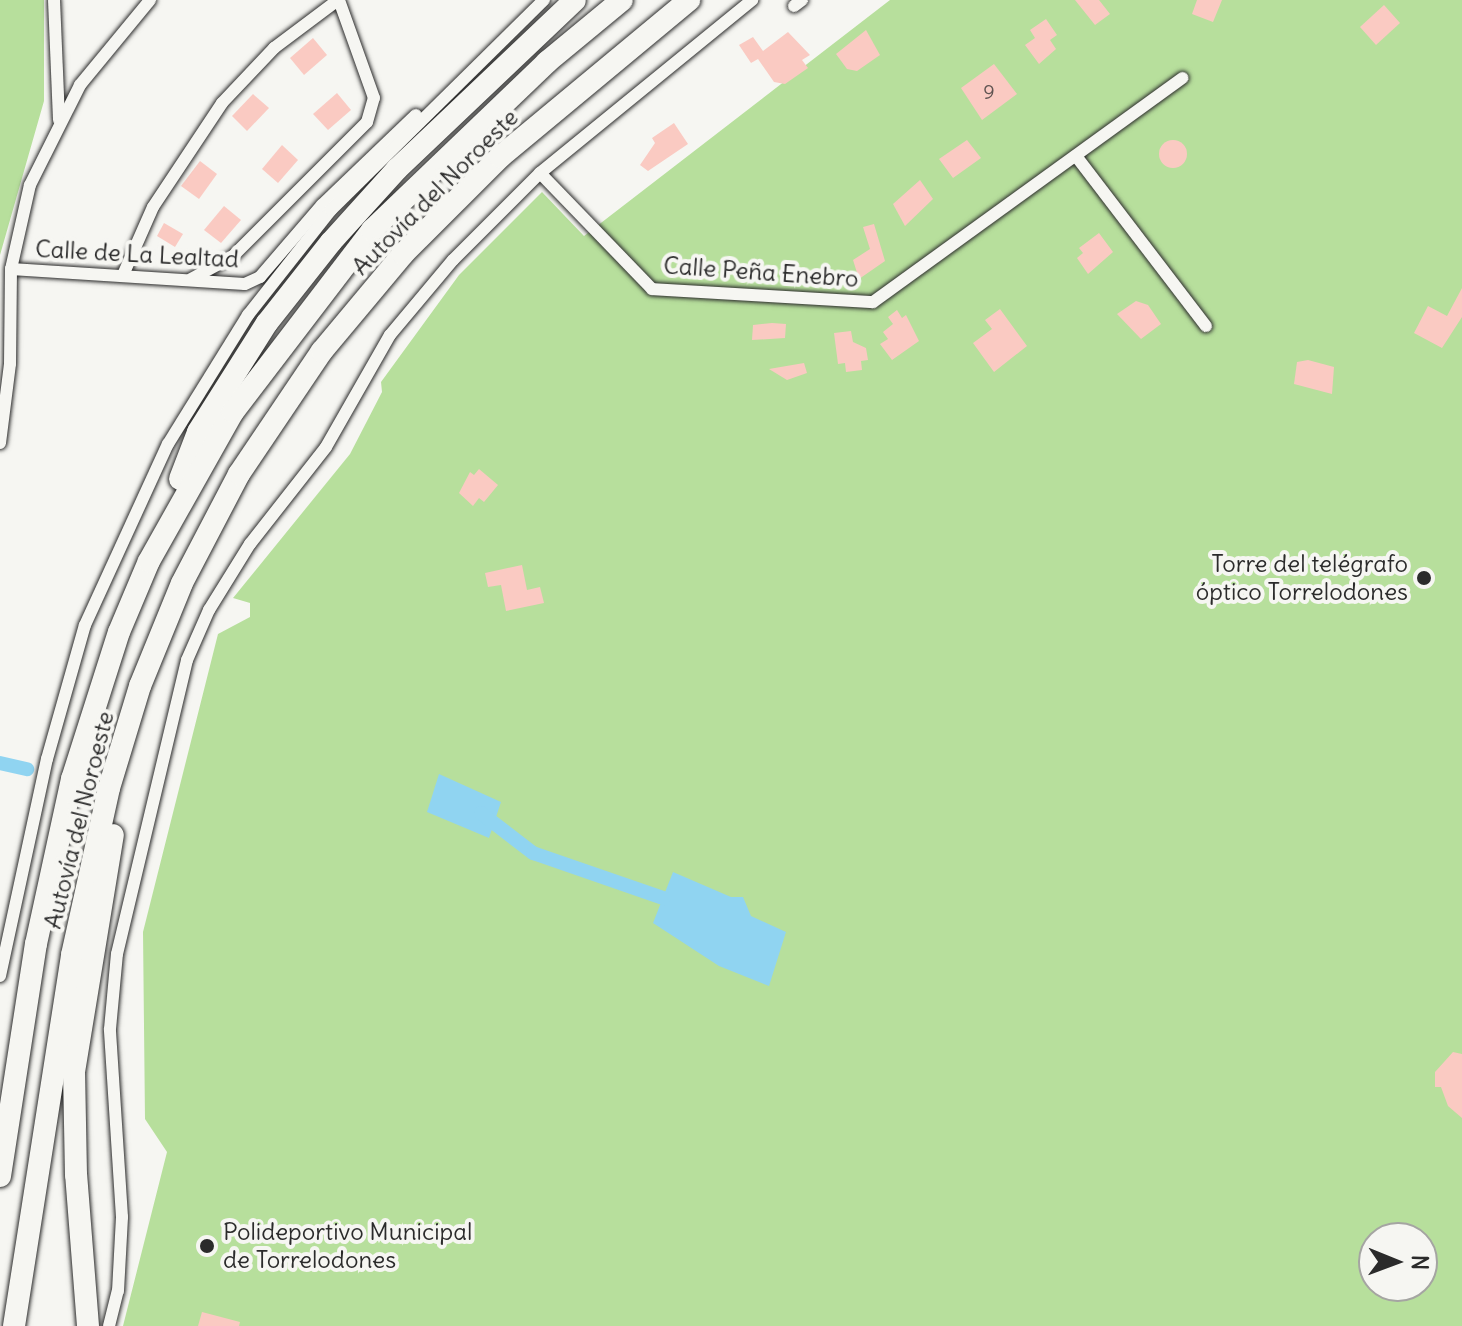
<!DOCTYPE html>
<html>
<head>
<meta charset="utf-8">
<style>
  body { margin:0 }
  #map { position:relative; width:1462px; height:1326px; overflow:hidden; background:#f6f6f2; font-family:Delius,sans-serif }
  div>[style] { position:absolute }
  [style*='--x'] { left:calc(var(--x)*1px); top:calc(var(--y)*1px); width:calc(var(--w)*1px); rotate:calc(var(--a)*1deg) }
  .green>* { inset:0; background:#b7df9c }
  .water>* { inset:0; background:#90d4f1 }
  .canal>* { height:14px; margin:-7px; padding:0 7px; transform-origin:7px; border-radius:7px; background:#90d4f1 }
  .building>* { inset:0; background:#facac2 }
  .round { border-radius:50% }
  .roads { filter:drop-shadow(0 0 2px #2b2b2b) drop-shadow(0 0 2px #2b2b2b) }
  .street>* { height:12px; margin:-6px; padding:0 6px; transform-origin:6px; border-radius:6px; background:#f6f6f2 }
  .highway>* { height:22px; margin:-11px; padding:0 11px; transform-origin:11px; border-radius:11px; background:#f6f6f2 }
  .dots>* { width:22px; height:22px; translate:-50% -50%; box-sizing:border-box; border:4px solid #f6f6f2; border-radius:50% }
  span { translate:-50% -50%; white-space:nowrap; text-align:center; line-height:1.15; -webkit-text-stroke:8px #f6f6f2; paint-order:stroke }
  .number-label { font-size:20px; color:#5f5351 }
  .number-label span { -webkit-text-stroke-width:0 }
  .street-label { font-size:24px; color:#2b2b2b }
  .poi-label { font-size:24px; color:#2b2b2b }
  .right { translate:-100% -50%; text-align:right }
  .left { translate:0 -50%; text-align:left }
  .north { position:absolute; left:1358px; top:1222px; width:80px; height:80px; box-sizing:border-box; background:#f6f6f2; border:2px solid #a5a5a2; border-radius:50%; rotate:91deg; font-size:22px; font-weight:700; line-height:32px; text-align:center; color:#2b2b2b }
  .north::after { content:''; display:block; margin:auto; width:28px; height:36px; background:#2b2b2b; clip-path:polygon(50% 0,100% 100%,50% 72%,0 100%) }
</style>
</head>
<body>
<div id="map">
  <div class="green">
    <div style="clip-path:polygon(0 0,44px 0,44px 101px,0 255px,0 345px)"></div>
    <div style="clip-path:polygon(evenodd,890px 0,1462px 0,1462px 1326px,123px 1326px,167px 1152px,145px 1119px,143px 932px,218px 634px,250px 617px,250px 603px,233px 598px,350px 454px,382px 392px,381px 382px,459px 275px,542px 192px,584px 236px,890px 0,1374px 1238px,1422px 1238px,1422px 1286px,1374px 1286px,1374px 1238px)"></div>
  </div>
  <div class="water">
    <div style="clip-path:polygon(439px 774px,501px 802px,489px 838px,427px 812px)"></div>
    <div style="clip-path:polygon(673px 872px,731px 897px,743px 897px,751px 916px,786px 932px,769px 986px,719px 966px,653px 923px)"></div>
  </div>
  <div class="canal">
    <div style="--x:0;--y:763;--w:28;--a:13"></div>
    <div style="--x:481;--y:813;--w:66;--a:37.6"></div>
    <div style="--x:533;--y:853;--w:138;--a:19.1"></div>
  </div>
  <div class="building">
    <div style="clip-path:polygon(1075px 0,1099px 0,1110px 14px,1095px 25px)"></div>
    <div style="clip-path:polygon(1197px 0,1222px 0,1213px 22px,1192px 14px)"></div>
    <div style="clip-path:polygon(1384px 5px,1400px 23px,1376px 45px,1360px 27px)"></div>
    <div style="clip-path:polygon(1046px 19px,1057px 35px,1050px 40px,1056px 49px,1039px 64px,1025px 45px,1035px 38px,1030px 30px)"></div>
    <div style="clip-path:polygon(866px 30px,880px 55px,857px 71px,847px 69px,836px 54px)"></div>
    <div style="clip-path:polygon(788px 32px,810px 55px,802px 60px,808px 68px,785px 84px,774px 82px,758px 59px,751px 63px,739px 45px,753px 37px,763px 51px)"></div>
    <div style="clip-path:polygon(313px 38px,327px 55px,304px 75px,290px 58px)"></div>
    <div style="clip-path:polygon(994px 64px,1017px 94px,982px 120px,961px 88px)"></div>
    <div style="clip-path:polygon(337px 93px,351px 110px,328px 130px,313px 114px)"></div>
    <div style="clip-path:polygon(253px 94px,269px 108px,247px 131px,232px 116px)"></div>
    <div style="clip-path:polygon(674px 123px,688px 144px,648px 171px,640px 165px,655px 143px,652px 138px)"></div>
    <div style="clip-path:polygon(967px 140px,981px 158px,953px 178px,939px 159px)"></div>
    <div class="round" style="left:1159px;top:140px;width:28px;height:28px"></div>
    <div style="clip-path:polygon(282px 145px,298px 160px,278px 183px,262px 169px)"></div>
    <div style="clip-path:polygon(200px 161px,217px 174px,199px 199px,181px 186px)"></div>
    <div style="clip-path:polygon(920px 180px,933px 199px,905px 226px,893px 204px)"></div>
    <div style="clip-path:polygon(224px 206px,241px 220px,221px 243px,204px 230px)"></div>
    <div style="clip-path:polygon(164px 223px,183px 234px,175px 247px,157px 236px)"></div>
    <div style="clip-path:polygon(874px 224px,885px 261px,859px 279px,853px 260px,870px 249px,863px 227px)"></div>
    <div style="clip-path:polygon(1099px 233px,1113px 252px,1088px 274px,1077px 258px,1083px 253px,1079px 248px)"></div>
    <div style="clip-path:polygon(1462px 288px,1462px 317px,1442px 348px,1414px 333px,1428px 306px,1447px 316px)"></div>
    <div style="clip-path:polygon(1136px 301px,1148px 305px,1161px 324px,1141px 339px,1117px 314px)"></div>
    <div style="clip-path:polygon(1000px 309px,1027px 346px,994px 372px,973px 343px,992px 329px,985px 320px)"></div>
    <div style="clip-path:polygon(897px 310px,902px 318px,906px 315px,919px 341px,892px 360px,880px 344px,888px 339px,883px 332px,893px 324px,888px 317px)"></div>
    <div style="clip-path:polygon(772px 323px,786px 324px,785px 338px,752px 340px,753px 325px)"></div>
    <div style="clip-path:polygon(851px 331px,853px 342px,866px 348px,868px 360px,861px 361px,862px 370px,846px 372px,845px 363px,838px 364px,834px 333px)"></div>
    <div style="clip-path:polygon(1308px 360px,1334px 367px,1332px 394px,1294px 384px,1297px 362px)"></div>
    <div style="clip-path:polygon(804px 363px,807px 373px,787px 380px,769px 369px)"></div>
    <div style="clip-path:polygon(479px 469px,498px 485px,484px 502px,479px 498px,473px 506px,459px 493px,470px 472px,474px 475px)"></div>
    <div style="clip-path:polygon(522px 565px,527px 590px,540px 587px,544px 603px,506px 611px,501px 585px,488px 587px,485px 573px)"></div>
    <div style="clip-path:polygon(1453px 1052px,1462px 1054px,1462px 1118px,1448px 1106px,1441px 1087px,1435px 1087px,1435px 1072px)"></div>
    <div style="clip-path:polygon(202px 1312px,240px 1322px,239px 1326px,198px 1326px)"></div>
  </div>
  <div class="roads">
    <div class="street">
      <div style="--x:54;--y:0;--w:120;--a:87.6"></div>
      <div style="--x:794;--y:6;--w:10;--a:-37"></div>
      <div style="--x:1076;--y:156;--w:214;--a:52.6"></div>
      <div style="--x:540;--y:173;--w:161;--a:46"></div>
      <div style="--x:652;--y:289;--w:221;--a:3.4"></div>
      <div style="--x:873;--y:302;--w:382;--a:-35.9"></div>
      <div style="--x:11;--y:269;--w:234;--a:3.7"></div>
      <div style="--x:245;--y:284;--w:17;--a:-25"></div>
      <div style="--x:260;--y:277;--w:95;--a:-49.3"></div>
      <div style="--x:322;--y:205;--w:130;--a:-43.8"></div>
      <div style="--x:123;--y:275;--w:74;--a:-66.2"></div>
      <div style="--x:153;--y:207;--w:125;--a:-56.4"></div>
      <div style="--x:222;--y:103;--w:76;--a:-46.6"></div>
      <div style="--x:274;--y:48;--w:80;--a:-36.9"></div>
      <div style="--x:191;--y:279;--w:47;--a:-28.2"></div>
      <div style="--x:232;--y:257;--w:191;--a:-45"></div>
      <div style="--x:367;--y:122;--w:25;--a:-74"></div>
      <div style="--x:374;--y:98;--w:104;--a:-109.7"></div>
      <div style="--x:0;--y:443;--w:80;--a:-82.8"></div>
      <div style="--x:10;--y:364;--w:95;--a:-89.4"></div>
      <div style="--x:11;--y:269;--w:86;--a:-77.3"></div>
      <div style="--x:30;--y:185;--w:112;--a:-63.4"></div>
      <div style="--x:80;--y:85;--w:110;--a:-50.5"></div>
      <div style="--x:0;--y:976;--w:222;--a:-77.8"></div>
      <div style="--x:47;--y:759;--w:139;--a:-74.2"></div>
      <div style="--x:85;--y:625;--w:199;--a:-65.4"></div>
      <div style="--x:168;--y:444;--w:152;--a:-58.2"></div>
      <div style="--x:248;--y:315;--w:134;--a:-51.7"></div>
      <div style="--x:331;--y:210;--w:299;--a:-44.6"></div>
      <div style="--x:109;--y:1326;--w:36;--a:-76"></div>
      <div style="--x:118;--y:1291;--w:74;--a:-86.9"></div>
      <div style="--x:122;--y:1217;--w:188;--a:-93.7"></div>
      <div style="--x:110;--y:1029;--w:75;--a:-84.7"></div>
      <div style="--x:117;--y:954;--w:302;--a:-76.6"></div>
      <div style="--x:187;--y:660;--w:55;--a:-66.3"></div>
      <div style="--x:209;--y:610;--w:78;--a:-58.2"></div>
      <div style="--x:250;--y:544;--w:123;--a:-51.9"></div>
      <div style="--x:326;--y:447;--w:129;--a:-60.3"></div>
      <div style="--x:390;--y:335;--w:98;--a:-50"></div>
      <div style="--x:453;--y:260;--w:123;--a:-45"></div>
      <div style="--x:540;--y:173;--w:274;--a:-39.2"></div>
    </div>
    <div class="highway">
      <div style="--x:180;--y:479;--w:50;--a:-69"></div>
      <div style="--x:198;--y:432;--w:129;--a:-57.7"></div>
      <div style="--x:267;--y:323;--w:103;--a:-51.7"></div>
      <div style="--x:331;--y:242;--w:98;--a:-47.9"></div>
      <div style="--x:397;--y:169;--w:245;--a:-43.5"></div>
      <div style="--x:0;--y:1176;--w:235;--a:-81.2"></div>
      <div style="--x:36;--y:944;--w:169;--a:-77.7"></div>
      <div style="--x:72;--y:779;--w:154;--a:-72.3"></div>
      <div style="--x:119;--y:632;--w:77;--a:-67.1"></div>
      <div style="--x:149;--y:561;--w:171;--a:-60.6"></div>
      <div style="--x:233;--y:412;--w:229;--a:-52.6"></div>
      <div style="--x:372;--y:230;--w:243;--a:-43.8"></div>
      <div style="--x:547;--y:62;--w:97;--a:-39.6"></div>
      <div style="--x:14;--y:1326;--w:376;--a:-81.1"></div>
      <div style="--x:72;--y:955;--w:171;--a:-77.5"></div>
      <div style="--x:109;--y:788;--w:107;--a:-73.1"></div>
      <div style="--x:140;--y:686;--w:111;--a:-67.8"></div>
      <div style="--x:182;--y:583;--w:123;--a:-62.4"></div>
      <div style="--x:239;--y:474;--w:148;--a:-56"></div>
      <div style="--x:322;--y:351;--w:126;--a:-50.1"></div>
      <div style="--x:403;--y:254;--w:137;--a:-45"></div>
      <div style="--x:500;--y:157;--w:246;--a:-39.7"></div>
      <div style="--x:88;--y:1326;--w:151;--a:-94.5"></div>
      <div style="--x:76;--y:1175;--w:103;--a:-91.1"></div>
      <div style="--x:74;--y:1072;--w:240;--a:-80.7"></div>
    </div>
  </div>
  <div class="dots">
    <div style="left:1424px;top:578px;background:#2b2b2b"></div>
    <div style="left:207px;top:1246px;background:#2b2b2b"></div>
  </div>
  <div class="number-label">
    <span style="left:989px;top:91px">9</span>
  </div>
  <div class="street-label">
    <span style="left:435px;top:192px;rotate:-45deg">Autovía del Noroeste</span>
    <span style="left:137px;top:254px;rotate:3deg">Calle de La Lealtad</span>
    <span style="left:761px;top:272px;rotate:4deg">Calle Peña Enebro</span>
    <span style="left:79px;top:820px;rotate:-76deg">Autovía del Noroeste</span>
  </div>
  <div class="poi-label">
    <span class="right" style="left:1408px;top:578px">Torre del telégrafo<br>óptico Torrelodones</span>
    <span class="left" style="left:223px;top:1246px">Polideportivo Municipal<br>de Torrelodones</span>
  </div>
  <div class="north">N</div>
</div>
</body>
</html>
